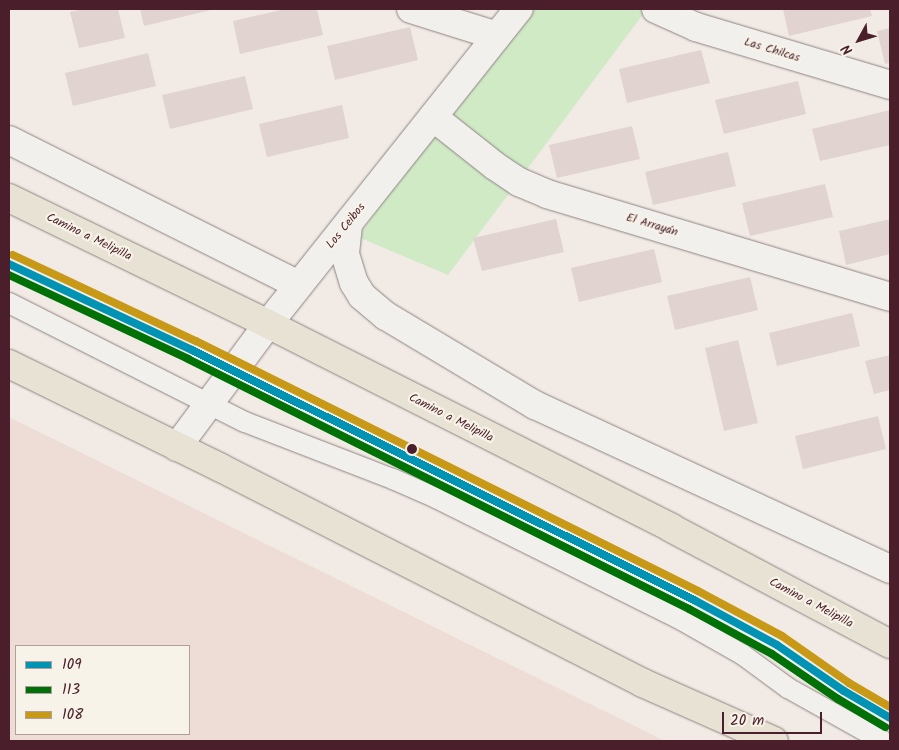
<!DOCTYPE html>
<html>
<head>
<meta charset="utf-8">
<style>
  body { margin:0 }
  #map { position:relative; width:899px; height:750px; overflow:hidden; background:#f2ebe5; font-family:Kalam,sans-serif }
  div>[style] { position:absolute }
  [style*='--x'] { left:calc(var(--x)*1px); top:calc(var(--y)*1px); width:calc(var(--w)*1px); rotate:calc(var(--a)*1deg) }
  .built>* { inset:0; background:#eeddd6 }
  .green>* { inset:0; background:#d0eac6 }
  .building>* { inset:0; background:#e1d3d0 }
  .roads { filter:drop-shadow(0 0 1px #8e8282) drop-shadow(0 0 1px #8e8282) }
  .service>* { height:20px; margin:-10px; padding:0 10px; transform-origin:10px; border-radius:10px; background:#f2f0ec }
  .minor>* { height:28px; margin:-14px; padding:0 14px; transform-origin:14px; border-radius:14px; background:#f2f0ec }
  .primary>* { height:28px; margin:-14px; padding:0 14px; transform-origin:14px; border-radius:14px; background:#e8e2d4 }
  .bus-1>* { height:8px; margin:-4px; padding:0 4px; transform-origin:4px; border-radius:4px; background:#0093b3 }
  .bus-2>* { height:8px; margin:-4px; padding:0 4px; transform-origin:4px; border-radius:4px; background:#007106 }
  .bus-3>* { height:8px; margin:-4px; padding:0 4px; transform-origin:4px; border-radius:4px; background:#c79916 }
  .dots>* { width:14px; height:14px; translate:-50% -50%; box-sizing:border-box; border:2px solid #f7f3e8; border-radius:50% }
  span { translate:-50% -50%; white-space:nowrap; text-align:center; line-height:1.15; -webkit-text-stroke:4.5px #f7f3e8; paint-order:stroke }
  .street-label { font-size:12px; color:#4a1f2b }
  .frame { position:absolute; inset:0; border:10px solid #4a1f2b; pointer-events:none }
  .legend { position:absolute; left:15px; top:645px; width:175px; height:90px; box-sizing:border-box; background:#f7f3e8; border:1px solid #b29e9c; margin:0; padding:6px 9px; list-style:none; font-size:15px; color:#4a1f2b }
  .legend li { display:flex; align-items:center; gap:10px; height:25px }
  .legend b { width:25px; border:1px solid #b29e9c }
  .north { position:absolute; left:834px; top:15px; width:50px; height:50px; -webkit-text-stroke:4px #f7f3e8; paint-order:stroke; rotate:231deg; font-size:14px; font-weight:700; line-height:20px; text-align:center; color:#4a1f2b }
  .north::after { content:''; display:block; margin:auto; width:18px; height:22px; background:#4a1f2b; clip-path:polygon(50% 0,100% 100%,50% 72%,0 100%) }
  .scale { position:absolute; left:722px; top:712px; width:100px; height:22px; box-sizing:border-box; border:2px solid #4a1f2b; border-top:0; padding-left:6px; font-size:15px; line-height:18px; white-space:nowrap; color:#4a1f2b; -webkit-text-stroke:4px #f7f3e8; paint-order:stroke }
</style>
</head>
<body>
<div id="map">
  <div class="built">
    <div style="clip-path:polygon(evenodd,9px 417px,665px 741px,9px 741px,9px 417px,16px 646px,189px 646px,189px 734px,16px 734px,16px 646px)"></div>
  </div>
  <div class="green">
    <div style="clip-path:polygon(520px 9px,647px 9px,448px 275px,358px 237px)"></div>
  </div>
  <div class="building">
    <div style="clip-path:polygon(82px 9px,118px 9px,125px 38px,79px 48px,70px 12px)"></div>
    <div style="clip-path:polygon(140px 9px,215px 9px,144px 26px)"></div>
    <div style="clip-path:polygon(285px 9px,317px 9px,323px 35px,240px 54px,233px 21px)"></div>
    <div style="clip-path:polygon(783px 9px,870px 9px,872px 16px,789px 36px)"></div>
    <div style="clip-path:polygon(410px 27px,418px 60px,335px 80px,327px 46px)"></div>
    <div style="clip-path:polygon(890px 28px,890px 63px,885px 64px,877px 31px)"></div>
    <div style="clip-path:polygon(701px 50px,710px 83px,627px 103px,619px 69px)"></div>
    <div style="clip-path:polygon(148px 53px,156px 86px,73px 106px,65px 73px)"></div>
    <div style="clip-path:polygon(245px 76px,253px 109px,170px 129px,162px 95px)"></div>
    <div style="clip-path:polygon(798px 81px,806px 114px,724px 134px,715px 100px)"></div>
    <div style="clip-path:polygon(342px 105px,349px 138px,267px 157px,259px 124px)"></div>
    <div style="clip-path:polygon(890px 110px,890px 145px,820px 161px,812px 129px)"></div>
    <div style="clip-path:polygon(632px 126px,640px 159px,557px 178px,549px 145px)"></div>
    <div style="clip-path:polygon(728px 152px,736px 186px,653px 205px,645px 172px)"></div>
    <div style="clip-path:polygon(825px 184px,833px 217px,750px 236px,742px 203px)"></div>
    <div style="clip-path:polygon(556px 219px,564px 252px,482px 271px,473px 238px)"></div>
    <div style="clip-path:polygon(890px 219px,890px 254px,846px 265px,839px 231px)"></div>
    <div style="clip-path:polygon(654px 249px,662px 282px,579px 302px,571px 268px)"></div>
    <div style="clip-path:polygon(750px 277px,758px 310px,675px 330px,667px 296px)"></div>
    <div style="clip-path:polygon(852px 313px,860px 346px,777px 366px,769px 333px)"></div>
    <div style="clip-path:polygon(738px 340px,758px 423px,724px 431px,705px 348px)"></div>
    <div style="clip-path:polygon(890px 355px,890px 390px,874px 394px,865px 361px)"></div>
    <div style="clip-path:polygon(878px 416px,886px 449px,803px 469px,795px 436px)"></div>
  </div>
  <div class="roads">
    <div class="service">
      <div style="--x:9;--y:264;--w:41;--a:22.8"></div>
      <div style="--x:47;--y:280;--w:161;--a:25.8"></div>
      <div style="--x:192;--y:350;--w:561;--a:26.47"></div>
      <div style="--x:694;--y:600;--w:94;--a:28.5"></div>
      <div style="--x:777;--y:645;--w:81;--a:34.5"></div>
      <div style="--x:844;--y:691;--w:53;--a:30.4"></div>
      <div style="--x:9;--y:303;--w:264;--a:26.8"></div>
      <div style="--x:245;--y:422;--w:159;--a:21.1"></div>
      <div style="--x:393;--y:479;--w:47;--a:23.8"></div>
      <div style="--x:436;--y:498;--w:270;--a:26.4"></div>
      <div style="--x:678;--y:618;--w:75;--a:29.6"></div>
      <div style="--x:743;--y:655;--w:56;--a:36.3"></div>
      <div style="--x:788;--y:688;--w:109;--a:29.2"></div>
    </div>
    <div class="minor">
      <div style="--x:411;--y:9;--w:90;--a:17.4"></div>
      <div style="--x:656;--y:9;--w:44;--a:24.2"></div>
      <div style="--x:696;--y:27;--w:202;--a:16.6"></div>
      <div style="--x:433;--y:117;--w:79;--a:38.3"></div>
      <div style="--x:495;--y:166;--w:29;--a:34"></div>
      <div style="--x:519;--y:182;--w:30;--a:23"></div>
      <div style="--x:547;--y:194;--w:358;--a:16.7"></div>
      <div style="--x:9;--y:140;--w:324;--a:26.6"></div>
      <div style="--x:348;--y:225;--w:29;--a:96"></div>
      <div style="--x:345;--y:254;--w:30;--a:73"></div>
      <div style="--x:354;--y:283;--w:15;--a:58"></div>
      <div style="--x:362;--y:296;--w:31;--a:40"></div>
      <div style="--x:386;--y:316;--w:174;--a:30.9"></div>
      <div style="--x:535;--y:405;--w:391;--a:24.8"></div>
      <div style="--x:177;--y:447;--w:153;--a:-53.5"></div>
      <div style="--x:268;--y:324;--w:403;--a:-51.5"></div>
    </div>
    <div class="primary">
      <div style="--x:9;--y:198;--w:288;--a:25.9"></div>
      <div style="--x:268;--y:324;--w:452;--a:26.8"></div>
      <div style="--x:671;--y:528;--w:248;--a:27.9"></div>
      <div style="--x:9;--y:364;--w:236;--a:26.1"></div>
      <div style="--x:221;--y:468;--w:474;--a:27"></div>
      <div style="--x:643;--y:683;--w:143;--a:23.9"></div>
    </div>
  </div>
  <div class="bus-1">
    <div style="--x:9;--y:264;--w:202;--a:25.2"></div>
    <div style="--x:192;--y:350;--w:561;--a:26.47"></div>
    <div style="--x:694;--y:600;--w:94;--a:28.5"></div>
    <div style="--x:777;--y:645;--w:81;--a:34.5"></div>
    <div style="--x:844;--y:691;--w:53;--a:30.4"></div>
  </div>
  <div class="bus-2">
    <div style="--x:9;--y:275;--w:198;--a:25.1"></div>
    <div style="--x:188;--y:359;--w:560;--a:26.52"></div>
    <div style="--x:689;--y:609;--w:94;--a:28.5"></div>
    <div style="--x:772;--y:654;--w:80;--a:34.3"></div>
    <div style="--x:838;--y:699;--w:55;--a:30.8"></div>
  </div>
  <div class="bus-3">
    <div style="--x:13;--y:255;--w:202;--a:25.2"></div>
    <div style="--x:196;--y:341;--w:561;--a:26.47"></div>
    <div style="--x:698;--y:591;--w:95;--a:28.2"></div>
    <div style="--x:782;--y:636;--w:82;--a:35"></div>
    <div style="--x:849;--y:683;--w:48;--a:30.3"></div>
  </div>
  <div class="dots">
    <div style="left:412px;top:449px;background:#4a1f2b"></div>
  </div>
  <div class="street-label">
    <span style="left:772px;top:50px;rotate:17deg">Las Chilcas</span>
    <span style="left:652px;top:225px;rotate:17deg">El Arrayán</span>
    <span style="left:346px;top:226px;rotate:-51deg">Los Ceibos</span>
    <span style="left:89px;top:237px;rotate:26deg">Camino a Melipilla</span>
    <span style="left:451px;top:418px;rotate:27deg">Camino a Melipilla</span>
    <span style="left:811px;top:603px;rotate:28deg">Camino a Melipilla</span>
  </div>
  <div class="frame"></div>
  <ul class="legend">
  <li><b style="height:6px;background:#0093b3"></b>109</li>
  <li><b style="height:6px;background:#007106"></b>113</li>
  <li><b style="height:6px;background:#c79916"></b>108</li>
  </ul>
  <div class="north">N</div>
  <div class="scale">20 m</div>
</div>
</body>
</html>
